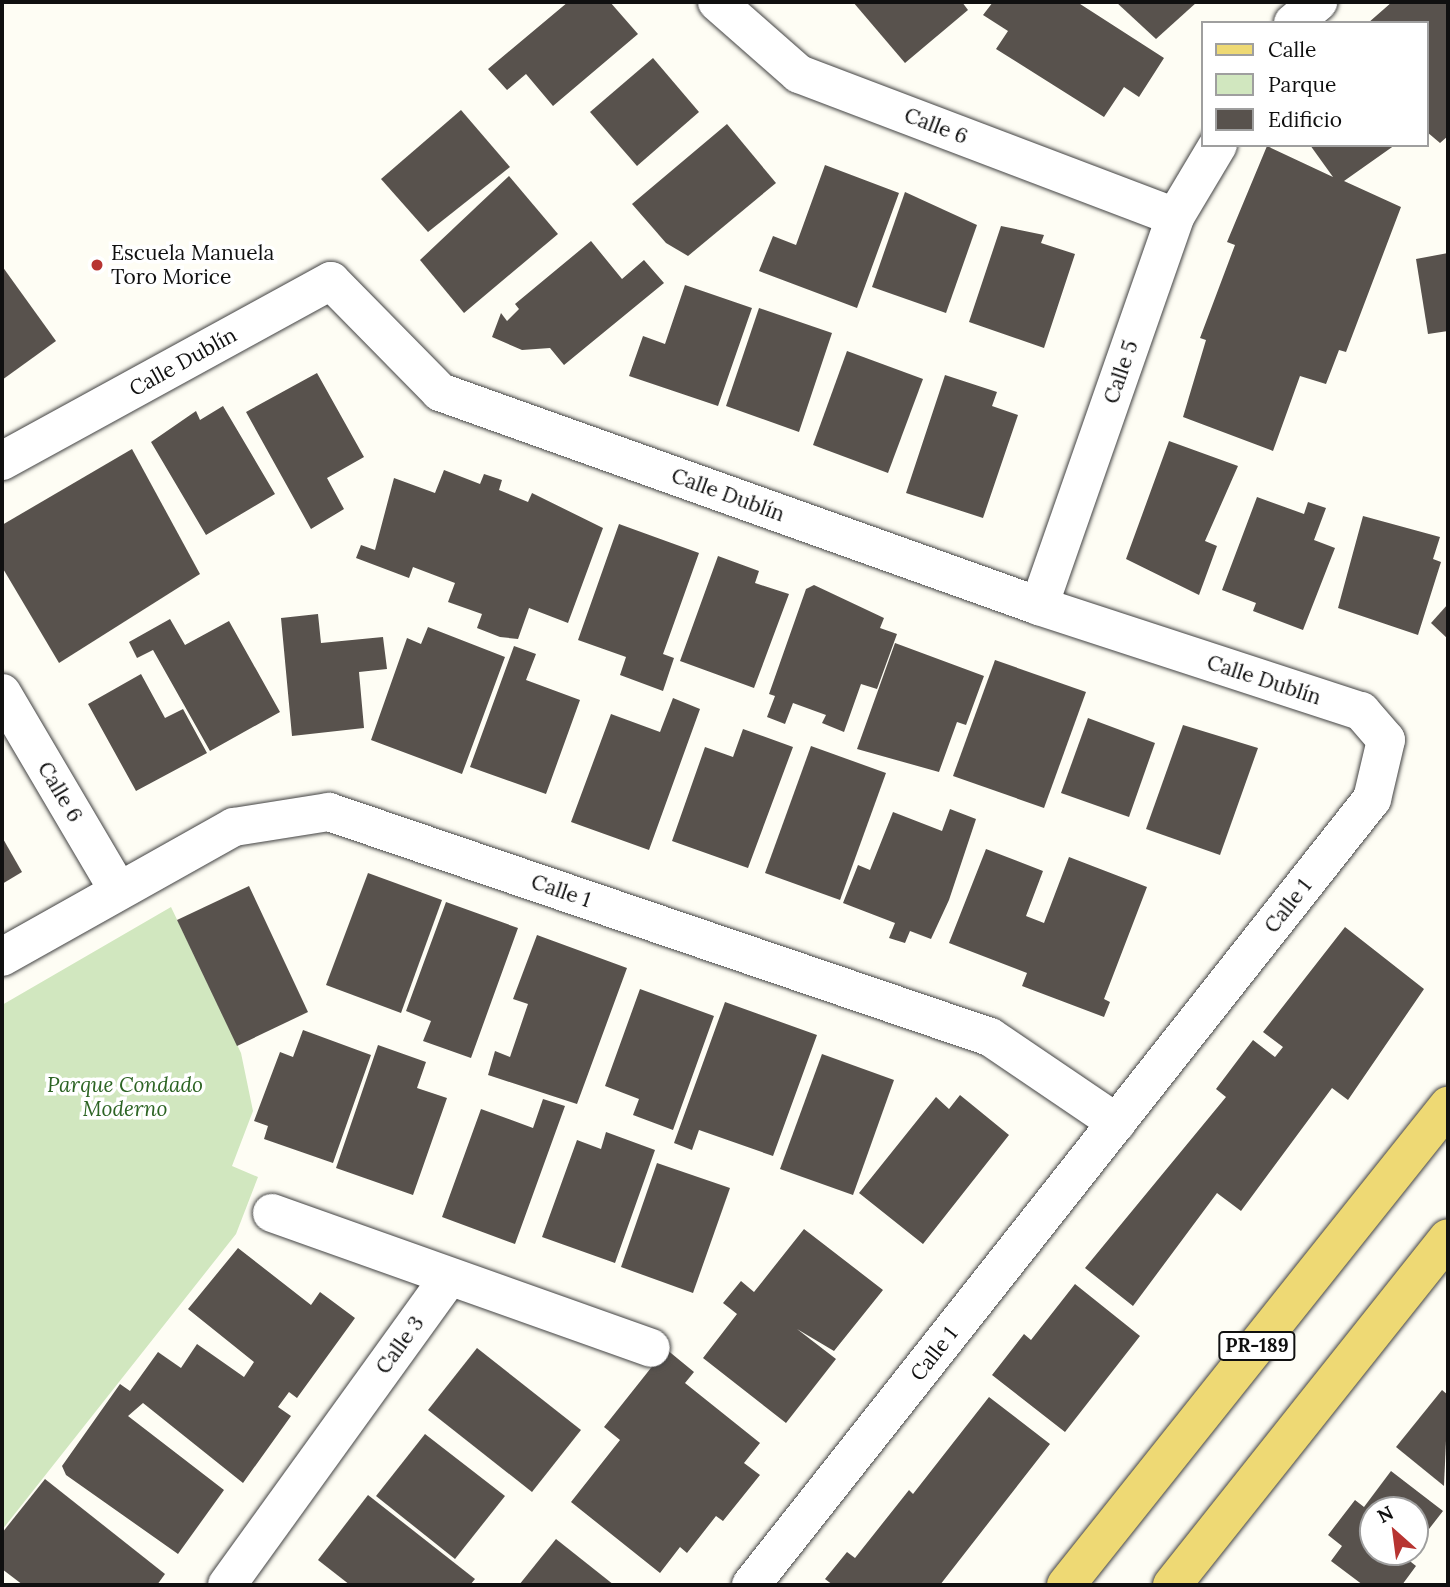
<!DOCTYPE html>
<html>
<head>
<meta charset="utf-8">
<style>
  body { margin:0 }
  #map { position:relative; width:1450px; height:1587px; overflow:hidden; background:#fefdf4; font-family:Lora,serif }
  div>[style] { position:absolute }
  [style*='--x'] { left:calc(var(--x)*1px); top:calc(var(--y)*1px); width:calc(var(--w)*1px); rotate:calc(var(--a)*1deg) }
  .green>* { inset:0; background:#d1e7bf }
  .building>* { inset:0; background:#58524d }
  .roads { filter:drop-shadow(0 0 2px #434343) drop-shadow(0 0 2px #434343) }
  .street>* { height:38px; margin:-19px; padding:0 19px; transform-origin:19px; border-radius:19px; background:#fff }
  .primary>* { height:38px; margin:-19px; padding:0 19px; transform-origin:19px; border-radius:19px; background:#eed974 }
  .dots>* { width:19px; height:19px; translate:-50% -50%; box-sizing:border-box; border:4px solid #fff; border-radius:50% }
  span { translate:-50% -50%; white-space:nowrap; text-align:center; line-height:1.15; -webkit-text-stroke:7px #fff; paint-order:stroke }
  .shield-label span { padding:2px 5px; background:#fff; border:2px solid; border-radius:5px; -webkit-text-stroke-width:0 }
  .shield-label { font-size:19px; color:#101010; font-weight:700 }
  .street-label { font-size:21px; color:#101010 }
  .poi-label { font-size:21px; color:#101010 }
  .left { translate:0 -50%; text-align:left }
  .park-label { font-size:21px; color:#2d6424; font-style:italic }
  .frame { position:absolute; inset:0; border:4px solid #101010; pointer-events:none }
  .legend { position:absolute; left:1201px; top:21px; width:228px; height:126px; box-sizing:border-box; background:#fff; border:2px solid #9f9f9f; margin:0; padding:9px 12px; list-style:none; font-size:21px; color:#101010 }
  .legend li { display:flex; align-items:center; gap:14px; height:35px }
  .legend b { width:35px; border:2px solid #9f9f9f }
  .north { position:absolute; left:1359px; top:1496px; width:70px; height:70px; box-sizing:border-box; background:#fff; border:2px solid #9f9f9f; border-radius:50%; rotate:332deg; font-size:19px; font-weight:700; line-height:28px; text-align:center; color:#101010 }
  .north::after { content:''; display:block; margin:auto; width:24px; height:32px; background:#b73431; clip-path:polygon(50% 0,100% 100%,50% 72%,0 100%) }
</style>
</head>
<body>
<div id="map">
  <div class="green">
    <div style="clip-path:polygon(171px 907px,241px 1053px,253px 1111px,232px 1166px,258px 1177px,236px 1234px,2px 1530px,2px 1005px)"></div>
  </div>
  <div class="building">
    <div style="clip-path:polygon(568px 2px,610px 2px,638px 34px,553px 106px,526px 74px,507px 90px,488px 69px)"></div>
    <div style="clip-path:polygon(853px 2px,962px 2px,968px 10px,905px 63px)"></div>
    <div style="clip-path:polygon(993px 2px,1077px 2px,1164px 58px,1139px 97px,1124px 87px,1104px 117px,996px 49px,1008px 31px,983px 15px)"></div>
    <div style="clip-path:polygon(1116px 2px,1197px 2px,1156px 39px)"></div>
    <div style="clip-path:polygon(1392px 2px,1448px 2px,1448px 136px,1440px 143px,1427px 132px,1427px 23px,1368px 23px)"></div>
    <div style="clip-path:polygon(653px 58px,699px 112px,637px 166px,590px 112px)"></div>
    <div style="clip-path:polygon(461px 110px,510px 167px,428px 232px,381px 179px)"></div>
    <div style="clip-path:polygon(727px 124px,776px 183px,688px 256px,666px 243px,632px 204px)"></div>
    <div style="clip-path:polygon(1310px 145px,1395px 145px,1344px 181px,1401px 207px,1346px 352px,1339px 350px,1326px 384px,1300px 376px,1273px 451px,1183px 417px,1206px 340px,1200px 338px,1235px 245px,1227px 242px,1267px 146px,1333px 177px)"></div>
    <div style="clip-path:polygon(825px 165px,899px 193px,857px 308px,759px 271px,773px 236px,796px 245px)"></div>
    <div style="clip-path:polygon(509px 176px,558px 234px,464px 313px,420px 260px)"></div>
    <div style="clip-path:polygon(905px 192px,977px 225px,946px 313px,872px 287px)"></div>
    <div style="clip-path:polygon(1001px 226px,1044px 235px,1041px 243px,1075px 254px,1044px 348px,969px 322px)"></div>
    <div style="clip-path:polygon(591px 241px,622px 279px,644px 260px,664px 283px,564px 365px,550px 348px,522px 350px,492px 337px,501px 313px,507px 321px,519px 309px,515px 304px)"></div>
    <div style="clip-path:polygon(1448px 253px,1448px 331px,1428px 334px,1416px 259px)"></div>
    <div style="clip-path:polygon(2px 266px,56px 341px,2px 380px)"></div>
    <div style="clip-path:polygon(685px 285px,752px 308px,718px 406px,629px 376px,643px 336px,665px 344px)"></div>
    <div style="clip-path:polygon(759px 308px,832px 333px,799px 432px,726px 406px)"></div>
    <div style="clip-path:polygon(847px 351px,923px 379px,888px 473px,813px 445px)"></div>
    <div style="clip-path:polygon(317px 373px,364px 457px,327px 478px,344px 509px,311px 529px,246px 412px)"></div>
    <div style="clip-path:polygon(945px 375px,997px 392px,992px 406px,1018px 415px,983px 518px,906px 493px)"></div>
    <div style="clip-path:polygon(223px 406px,275px 494px,206px 535px,151px 442px,196px 411px,200px 420px)"></div>
    <div style="clip-path:polygon(1169px 441px,1238px 466px,1205px 541px,1217px 546px,1199px 595px,1126px 559px)"></div>
    <div style="clip-path:polygon(132px 449px,200px 574px,59px 663px,2px 567px,2px 525px)"></div>
    <div style="clip-path:polygon(444px 470px,480px 484px,484px 474px,502px 480px,499px 490px,528px 502px,532px 493px,603px 528px,568px 623px,529px 608px,518px 639px,500px 637px,477px 628px,482px 614px,448px 602px,455px 583px,413px 567px,409px 578px,356px 558px,361px 545px,375px 550px,394px 478px,435px 493px)"></div>
    <div style="clip-path:polygon(1257px 497px,1304px 514px,1308px 502px,1326px 508px,1314px 540px,1335px 548px,1303px 630px,1253px 611px,1256px 603px,1222px 590px)"></div>
    <div style="clip-path:polygon(1363px 516px,1440px 537px,1433px 559px,1441px 562px,1418px 635px,1338px 608px)"></div>
    <div style="clip-path:polygon(619px 524px,699px 553px,663px 654px,674px 658px,663px 691px,620px 675px,626px 657px,578px 640px)"></div>
    <div style="clip-path:polygon(718px 556px,759px 571px,755px 583px,789px 594px,754px 688px,680px 661px)"></div>
    <div style="clip-path:polygon(814px 585px,884px 618px,880px 628px,897px 634px,877px 689px,861px 684px,844px 732px,822px 723px,826px 715px,793px 703px,785px 724px,767px 717px,775px 696px,769px 694px,806px 589px)"></div>
    <div style="clip-path:polygon(1448px 604px,1448px 639px,1431px 623px)"></div>
    <div style="clip-path:polygon(318px 614px,321px 643px,383px 637px,387px 669px,359px 672px,364px 728px,292px 736px,281px 618px)"></div>
    <div style="clip-path:polygon(170px 619px,185px 645px,229px 621px,280px 712px,210px 751px,153px 650px,137px 658px,129px 642px)"></div>
    <div style="clip-path:polygon(428px 627px,505px 657px,462px 774px,371px 740px,407px 638px,421px 644px)"></div>
    <div style="clip-path:polygon(895px 643px,984px 676px,966px 725px,957px 722px,939px 772px,857px 749px)"></div>
    <div style="clip-path:polygon(514px 646px,536px 654px,526px 680px,580px 700px,546px 794px,470px 767px)"></div>
    <div style="clip-path:polygon(995px 660px,1086px 692px,1044px 808px,953px 776px)"></div>
    <div style="clip-path:polygon(141px 674px,165px 718px,183px 709px,207px 753px,136px 791px,88px 704px)"></div>
    <div style="clip-path:polygon(673px 698px,700px 709px,649px 850px,571px 822px,611px 714px,660px 732px)"></div>
    <div style="clip-path:polygon(1088px 718px,1155px 743px,1129px 817px,1061px 793px)"></div>
    <div style="clip-path:polygon(1183px 725px,1258px 748px,1220px 855px,1146px 829px)"></div>
    <div style="clip-path:polygon(743px 729px,793px 747px,748px 868px,672px 841px,705px 747px,733px 757px)"></div>
    <div style="clip-path:polygon(811px 746px,886px 773px,840px 900px,765px 873px)"></div>
    <div style="clip-path:polygon(950px 809px,976px 819px,949px 900px,931px 939px,910px 931px,905px 943px,889px 938px,895px 923px,843px 903px,858px 865px,870px 870px,893px 812px,942px 831px)"></div>
    <div style="clip-path:polygon(2px 837px,22px 872px,2px 884px)"></div>
    <div style="clip-path:polygon(986px 849px,1043px 871px,1026px 916px,1044px 923px,1069px 857px,1147px 887px,1104px 999px,1110px 1002px,1104px 1017px,1022px 986px,1027px 973px,949px 943px)"></div>
    <div style="clip-path:polygon(368px 873px,442px 900px,401px 1013px,326px 985px)"></div>
    <div style="clip-path:polygon(249px 886px,308px 1012px,237px 1046px,177px 920px)"></div>
    <div style="clip-path:polygon(446px 902px,518px 928px,471px 1058px,423px 1041px,431px 1021px,406px 1011px)"></div>
    <div style="clip-path:polygon(1345px 927px,1424px 989px,1348px 1100px,1332px 1088px,1241px 1211px,1217px 1193px,1133px 1306px,1085px 1268px,1226px 1097px,1216px 1089px,1253px 1040px,1275px 1057px,1283px 1047px,1263px 1032px)"></div>
    <div style="clip-path:polygon(537px 935px,627px 968px,577px 1104px,488px 1075px,495px 1051px,510px 1057px,528px 1004px,513px 999px)"></div>
    <div style="clip-path:polygon(640px 989px,714px 1016px,673px 1130px,633px 1115px,639px 1099px,605px 1086px)"></div>
    <div style="clip-path:polygon(725px 1002px,817px 1035px,773px 1156px,699px 1130px,692px 1150px,674px 1143px)"></div>
    <div style="clip-path:polygon(303px 1030px,371px 1055px,333px 1163px,264px 1139px,268px 1126px,254px 1121px,280px 1052px,293px 1057px)"></div>
    <div style="clip-path:polygon(378px 1045px,426px 1062px,417px 1088px,447px 1098px,413px 1195px,336px 1168px)"></div>
    <div style="clip-path:polygon(822px 1054px,894px 1080px,853px 1195px,780px 1169px)"></div>
    <div style="clip-path:polygon(960px 1095px,1009px 1135px,923px 1244px,859px 1193px,936px 1097px,949px 1109px)"></div>
    <div style="clip-path:polygon(543px 1099px,565px 1106px,515px 1244px,442px 1217px,481px 1109px,533px 1128px)"></div>
    <div style="clip-path:polygon(606px 1132px,655px 1150px,615px 1263px,542px 1237px,577px 1140px,601px 1149px)"></div>
    <div style="clip-path:polygon(657px 1163px,730px 1188px,693px 1293px,621px 1267px)"></div>
    <div style="clip-path:polygon(804px 1229px,883px 1290px,834px 1351px,797px 1329px,836px 1359px,786px 1423px,703px 1358px,737px 1314px,723px 1303px,741px 1281px,754px 1292px)"></div>
    <div style="clip-path:polygon(238px 1248px,311px 1305px,320px 1292px,355px 1318px,297px 1398px,289px 1392px,278px 1407px,291px 1416px,243px 1483px,143px 1403px,128px 1416px,224px 1490px,178px 1554px,66px 1475px,62px 1466px,120px 1384px,130px 1391px,158px 1352px,181px 1368px,197px 1344px,244px 1377px,254px 1362px,188px 1309px)"></div>
    <div style="clip-path:polygon(1075px 1284px,1140px 1336px,1065px 1432px,992px 1375px,1024px 1334px,1031px 1340px)"></div>
    <div style="clip-path:polygon(477px 1348px,581px 1430px,532px 1492px,428px 1410px)"></div>
    <div style="clip-path:polygon(666px 1349px,694px 1372px,685px 1383px,760px 1443px,744px 1463px,760px 1475px,723px 1521px,716px 1516px,687px 1553px,680px 1547px,660px 1573px,571px 1502px,620px 1440px,604px 1427px)"></div>
    <div style="clip-path:polygon(1442px 1390px,1448px 1395px,1444px 1486px,1396px 1447px)"></div>
    <div style="clip-path:polygon(989px 1397px,1050px 1444px,940px 1585px,833px 1585px,825px 1579px,847px 1552px,855px 1558px,909px 1490px,913px 1494px)"></div>
    <div style="clip-path:polygon(425px 1434px,505px 1496px,455px 1559px,376px 1496px)"></div>
    <div style="clip-path:polygon(1391px 1471px,1443px 1511px,1415px 1547px,1415px 1510px,1373px 1510px,1373px 1552px,1411px 1552px,1406px 1558px,1416px 1566px,1402px 1585px,1363px 1585px,1331px 1561px,1342px 1546px,1328px 1535px,1355px 1500px,1364px 1507px)"></div>
    <div style="clip-path:polygon(45px 1479px,165px 1574px,157px 1585px,23px 1585px,2px 1569px,2px 1533px)"></div>
    <div style="clip-path:polygon(368px 1495px,475px 1579px,470px 1585px,350px 1585px,318px 1560px)"></div>
    <div style="clip-path:polygon(556px 1539px,614px 1585px,519px 1585px)"></div>
  </div>
  <div class="roads">
    <div class="street">
      <div style="--x:717;--y:2;--w:109;--a:41.3"></div>
      <div style="--x:799;--y:74;--w:402;--a:20.8"></div>
      <div style="--x:1293;--y:23;--w:33;--a:-40"></div>
      <div style="--x:2;--y:461;--w:375;--a:-28.7"></div>
      <div style="--x:331;--y:281;--w:156;--a:45.5"></div>
      <div style="--x:440;--y:392;--w:636;--a:19.66"></div>
      <div style="--x:1039;--y:606;--w:339;--a:18.1"></div>
      <div style="--x:1361;--y:711;--w:38;--a:49"></div>
      <div style="--x:1386;--y:740;--w:61;--a:103.3"></div>
      <div style="--x:1372;--y:799;--w:1002;--a:128.31"></div>
      <div style="--x:1039;--y:606;--w:412;--a:-70.7"></div>
      <div style="--x:1175;--y:217;--w:84;--a:-59.2"></div>
      <div style="--x:2;--y:693;--w:229;--a:59.5"></div>
      <div style="--x:2;--y:957;--w:266;--a:-29.3"></div>
      <div style="--x:234;--y:827;--w:96;--a:-9"></div>
      <div style="--x:329;--y:812;--w:698;--a:18.8"></div>
      <div style="--x:990;--y:1037;--w:153;--a:34.1"></div>
      <div style="--x:272;--y:1213;--w:402;--a:19.6"></div>
      <div style="--x:227;--y:1585;--w:377;--a:-54.2"></div>
    </div>
    <div class="primary">
      <div style="--x:1066;--y:1585;--w:613;--a:-51.43"></div>
      <div style="--x:1172;--y:1585;--w:443;--a:-51.5"></div>
    </div>
  </div>
  <div class="dots">
    <div style="left:97px;top:265px;background:#b73431"></div>
  </div>
  <div class="shield-label">
    <span style="left:1257px;top:1346px">PR-189</span>
  </div>
  <div class="street-label">
    <span style="left:936px;top:126px;rotate:21deg">Calle 6</span>
    <span style="left:183px;top:362px;rotate:-29deg">Calle Dublín</span>
    <span style="left:1121px;top:372px;rotate:-71deg">Calle 5</span>
    <span style="left:728px;top:495px;rotate:20deg">Calle Dublín</span>
    <span style="left:1264px;top:680px;rotate:18deg">Calle Dublín</span>
    <span style="left:60px;top:792px;rotate:59deg">Calle 6</span>
    <span style="left:561px;top:891px;rotate:19deg">Calle 1</span>
    <span style="left:1288px;top:906px;rotate:-52deg">Calle 1</span>
    <span style="left:400px;top:1345px;rotate:-54deg">Calle 3</span>
    <span style="left:934px;top:1354px;rotate:-52deg">Calle 1</span>
  </div>
  <div class="poi-label">
    <span class="left" style="left:111px;top:265px">Escuela Manuela<br>Toro Morice</span>
  </div>
  <div class="park-label">
    <span style="left:125px;top:1097px">Parque Condado<br>Moderno</span>
  </div>
  <div class="frame"></div>
  <ul class="legend">
  <li><b style="height:9px;background:#eed974"></b>Calle</li>
  <li><b style="height:19px;background:#d1e7bf"></b>Parque</li>
  <li><b style="height:19px;background:#58524d"></b>Edificio</li>
  </ul>
  <div class="north">N</div>
</div>
</body>
</html>
